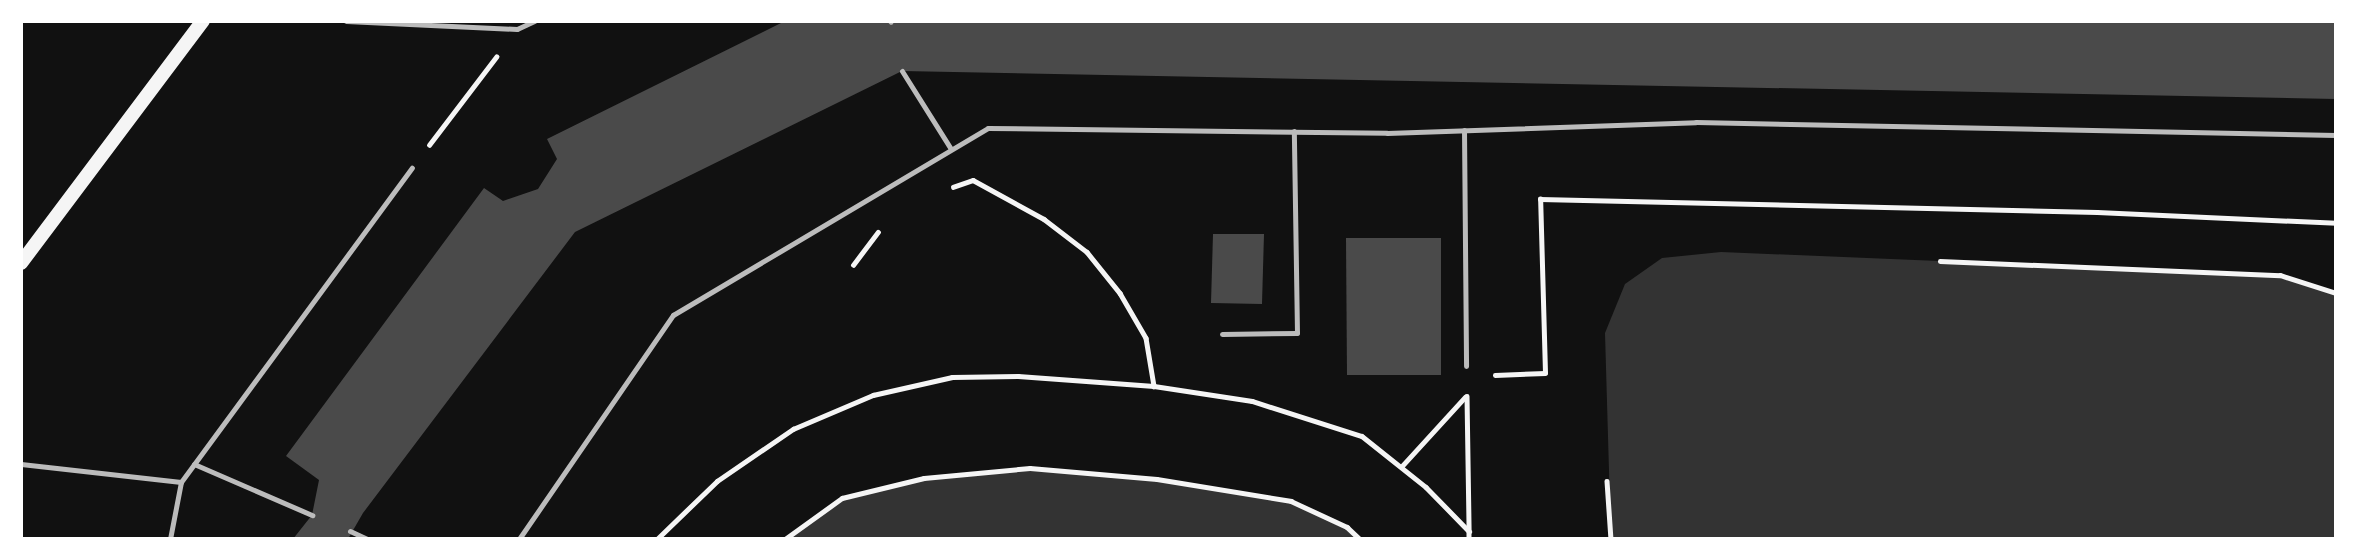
<!DOCTYPE html>
<html>
<head>
<meta charset="utf-8">
<style>
  body { margin:0 }
  #map { position:relative; width:2357px; height:560px; overflow:hidden; background:#111; font-family:Lora,serif }
  div>[style] { position:absolute }
  [style*='--x'] { left:calc(var(--x)*1px); top:calc(var(--y)*1px); width:calc(var(--w)*1px); rotate:calc(var(--a)*1deg) }
  .water>* { inset:0; background:#333 }
  .building>* { inset:0; background:#4a4a4a }
  .path>* { height:4.5px; margin:-2.25px; padding:0 2.25px; transform-origin:2.25px; border-radius:2.25px; background:#f5f5f5 }
  .service>* { height:5px; margin:-2.5px; padding:0 2.5px; transform-origin:2.5px; border-radius:2.5px; background:#bcbcbc }
  .secondary>* { height:14px; margin:-7px; padding:0 7px; transform-origin:7px; border-radius:7px; background:#f5f5f5 }
  span { translate:-50% -50%; white-space:nowrap; text-align:center; line-height:1.15; -webkit-text-stroke:6px #fff; paint-order:stroke }
  .frame { position:absolute; inset:0; border:23px solid #fff; pointer-events:none }
</style>
</head>
<body>
<div id="map">
  <div class="water">
    <div style="clip-path:polygon(1721px 252px,2280px 275px,2336px 293px,2336px 539px,1611px 539px,1605px 333px,1625px 284px,1662px 258px)"></div>
    <div style="clip-path:polygon(1030px 468px,1157px 479px,1291px 501px,1347px 527px,1360px 539px,785px 539px,842px 498px,924px 478px)"></div>
  </div>
  <div class="building">
    <div style="clip-path:polygon(785px 21px,2336px 21px,2336px 99px,902px 71px,575px 232px,363px 513px,348px 539px,293px 539px,312px 515px,319px 480px,286px 456px,484px 188px,503px 201px,538px 189px,557px 159px,547px 139px)"></div>
    <div style="clip-path:polygon(1213px 234px,1264px 234px,1262px 304px,1211px 303px)"></div>
    <div style="clip-path:polygon(1346px 238px,1441px 238px,1441px 375px,1347px 375px)"></div>
  </div>
  <div class="path">
    <div style="--x:429;--y:145;--w:111;--a:-52.7"></div>
    <div style="--x:953;--y:187;--w:21;--a:-19"></div>
    <div style="--x:973;--y:180;--w:81;--a:28.8"></div>
    <div style="--x:1044;--y:219;--w:54;--a:37.5"></div>
    <div style="--x:1087;--y:252;--w:53;--a:51.2"></div>
    <div style="--x:1120;--y:293;--w:52;--a:60"></div>
    <div style="--x:1146;--y:338;--w:49;--a:80.5"></div>
    <div style="--x:1940;--y:261;--w:340;--a:2.4"></div>
    <div style="--x:2280;--y:275;--w:59;--a:17.8"></div>
    <div style="--x:853;--y:265;--w:41;--a:-52.9"></div>
    <div style="--x:1495;--y:375;--w:50;--a:-2.3"></div>
    <div style="--x:1545;--y:373;--w:174;--a:-91.6"></div>
    <div style="--x:1540;--y:199;--w:557;--a:1.34"></div>
    <div style="--x:2097;--y:212;--w:239;--a:2.6"></div>
    <div style="--x:1467;--y:396;--w:134;--a:89.1"></div>
    <div style="--x:1402;--y:466;--w:93;--a:-47.6"></div>
    <div style="--x:1607;--y:481;--w:58;--a:86.1"></div>
    <div style="--x:657;--y:539;--w:83;--a:-44"></div>
    <div style="--x:717;--y:481;--w:92;--a:-34.4"></div>
    <div style="--x:793;--y:429;--w:87;--a:-23"></div>
    <div style="--x:873;--y:395;--w:81;--a:-12.8"></div>
    <div style="--x:952;--y:377;--w:66;--a:-0.9"></div>
    <div style="--x:1018;--y:376;--w:136;--a:4.2"></div>
    <div style="--x:1154;--y:386;--w:99;--a:8.7"></div>
    <div style="--x:1252;--y:401;--w:115;--a:17.7"></div>
    <div style="--x:1362;--y:436;--w:82;--a:38.6"></div>
    <div style="--x:1426;--y:487;--w:62;--a:45.7"></div>
    <div style="--x:1469;--y:531;--w:8;--a:90"></div>
    <div style="--x:785;--y:539;--w:70;--a:-35.7"></div>
    <div style="--x:842;--y:498;--w:84;--a:-13.7"></div>
    <div style="--x:924;--y:478;--w:106;--a:-5.4"></div>
    <div style="--x:1030;--y:468;--w:127;--a:5"></div>
    <div style="--x:1157;--y:479;--w:136;--a:9.3"></div>
    <div style="--x:1291;--y:501;--w:62;--a:24.9"></div>
    <div style="--x:1347;--y:527;--w:18;--a:43"></div>
  </div>
  <div class="service">
    <div style="--x:346;--y:21;--w:171;--a:2.7"></div>
    <div style="--x:517;--y:29;--w:19;--a:-25"></div>
    <div style="--x:890;--y:21;--w:1;--a:45"></div>
    <div style="--x:902;--y:71;--w:92;--a:57.9"></div>
    <div style="--x:1464;--y:130;--w:236;--a:89.5"></div>
    <div style="--x:1222;--y:334;--w:75;--a:-0.8"></div>
    <div style="--x:1297;--y:333;--w:202;--a:-90.9"></div>
    <div style="--x:21;--y:464;--w:161;--a:6.4"></div>
    <div style="--x:194;--y:464;--w:129;--a:23.4"></div>
    <div style="--x:350;--y:531;--w:19;--a:25"></div>
    <div style="--x:170;--y:539;--w:58;--a:-79.1"></div>
    <div style="--x:181;--y:482;--w:390;--a:-53.7"></div>
    <div style="--x:519;--y:539;--w:272;--a:-55.5"></div>
    <div style="--x:673;--y:315;--w:366;--a:-30.7"></div>
    <div style="--x:988;--y:128;--w:399;--a:0.7"></div>
    <div style="--x:1387;--y:133;--w:309;--a:-2"></div>
    <div style="--x:1696;--y:122;--w:640;--a:1.16"></div>
  </div>
  <div class="secondary">
    <div style="--x:21;--y:263;--w:303;--a:-53.1"></div>
  </div>
  <div class="frame"></div>
</div>
</body>
</html>
